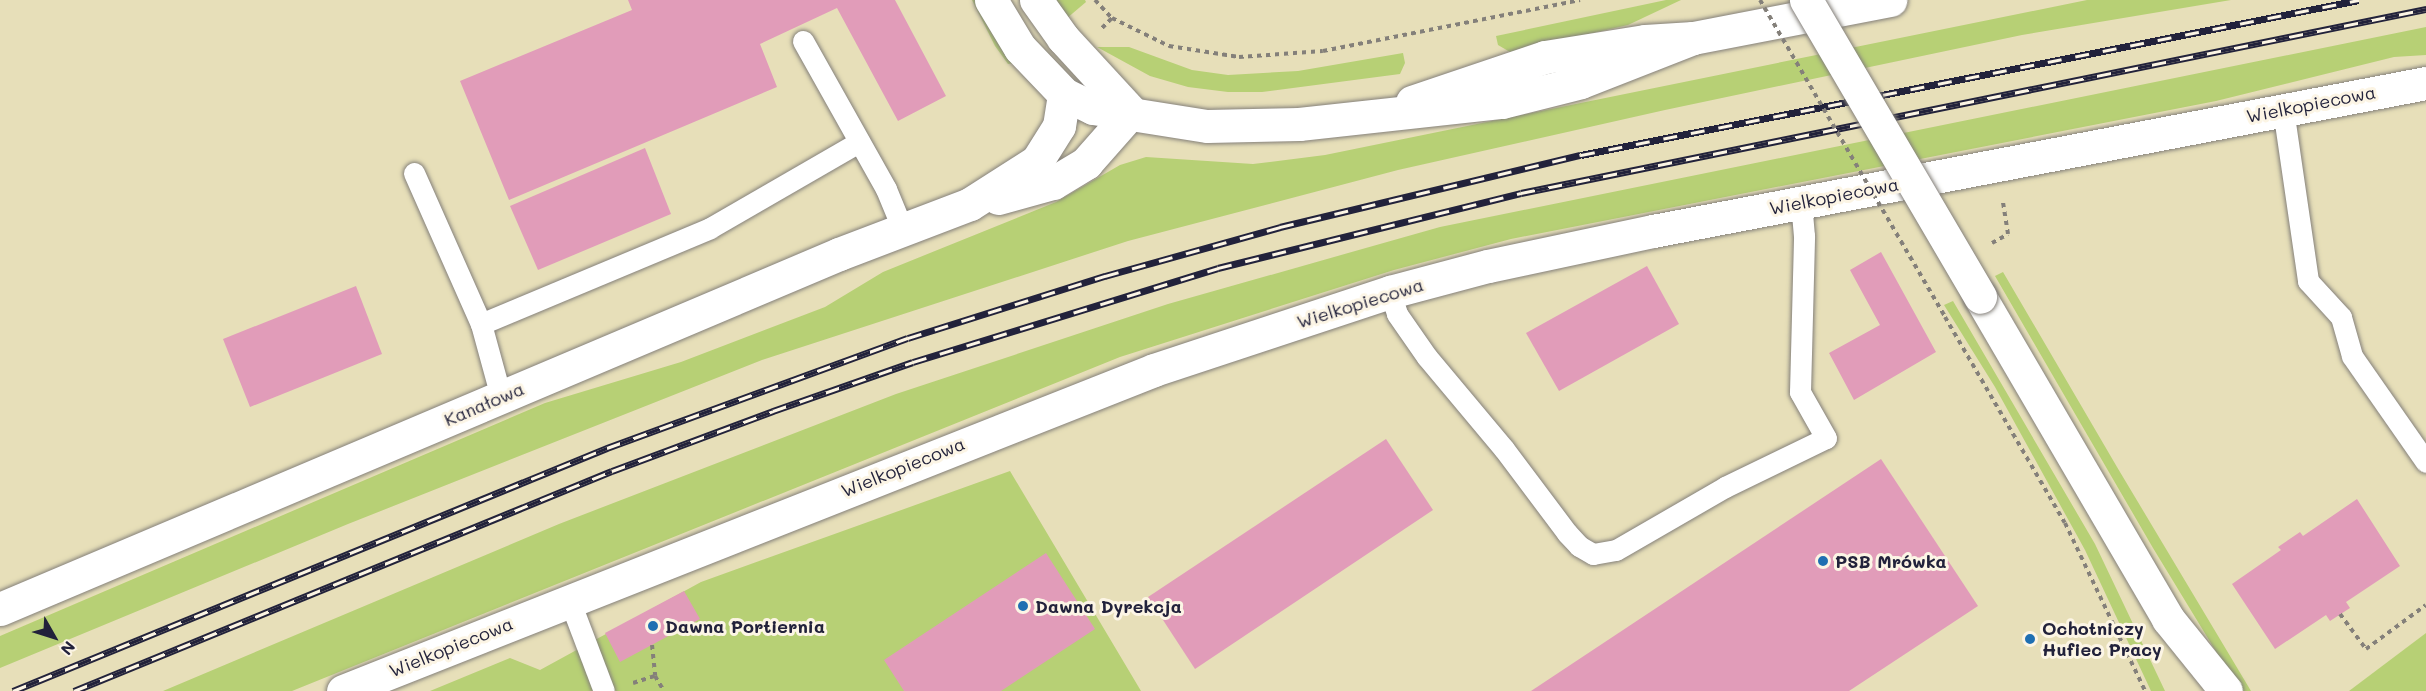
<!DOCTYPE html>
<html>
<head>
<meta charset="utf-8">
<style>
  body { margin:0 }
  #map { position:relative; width:2426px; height:691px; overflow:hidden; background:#e7dfb9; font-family:Mali,sans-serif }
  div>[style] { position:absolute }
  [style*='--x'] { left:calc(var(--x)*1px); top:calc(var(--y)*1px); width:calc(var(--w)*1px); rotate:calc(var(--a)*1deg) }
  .green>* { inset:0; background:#b7d075 }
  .building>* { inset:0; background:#e19cb9 }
  .path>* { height:4px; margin-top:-2px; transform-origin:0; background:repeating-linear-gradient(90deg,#84807a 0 4.5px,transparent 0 9px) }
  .roads { filter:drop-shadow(0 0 2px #84807a) drop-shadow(0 0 2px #84807a) }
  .service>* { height:21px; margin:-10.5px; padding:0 10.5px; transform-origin:10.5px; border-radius:10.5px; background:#fff }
  .minor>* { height:33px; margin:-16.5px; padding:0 16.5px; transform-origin:16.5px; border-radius:16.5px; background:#fff }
  .tertiary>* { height:33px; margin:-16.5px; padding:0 16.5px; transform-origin:16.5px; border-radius:16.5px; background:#fff }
  .rail>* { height:7px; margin-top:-3.5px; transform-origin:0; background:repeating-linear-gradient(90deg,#fcf5e5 0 14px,#22223b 0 28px); box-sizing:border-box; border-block:2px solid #22223b }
  .path-bridge>* { height:4px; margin-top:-2px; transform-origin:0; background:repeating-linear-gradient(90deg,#84807a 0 4.5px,transparent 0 9px) }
  .bridges { filter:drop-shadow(0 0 2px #84807a) drop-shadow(0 0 2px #84807a) }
  .tertiary-bridge>* { height:33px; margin:-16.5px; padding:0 16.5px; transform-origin:16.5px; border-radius:16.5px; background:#fff }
  .dots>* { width:16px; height:16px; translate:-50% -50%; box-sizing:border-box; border:3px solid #fcf5e5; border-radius:50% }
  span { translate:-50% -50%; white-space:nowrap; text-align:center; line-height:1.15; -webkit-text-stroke:6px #fcf5e5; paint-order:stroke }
  .street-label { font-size:18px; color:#22223b }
  .poi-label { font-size:18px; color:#22223b; font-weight:700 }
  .left { translate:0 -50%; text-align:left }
  .north { position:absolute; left:24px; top:607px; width:60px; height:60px; -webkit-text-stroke:4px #fcf5e5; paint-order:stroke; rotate:129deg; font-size:16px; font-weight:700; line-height:24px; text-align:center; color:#22223b }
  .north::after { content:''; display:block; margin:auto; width:21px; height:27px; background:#22223b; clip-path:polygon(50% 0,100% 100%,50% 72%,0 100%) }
</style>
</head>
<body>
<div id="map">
  <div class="green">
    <div style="clip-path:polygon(972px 0,978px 0,1015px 63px,1008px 64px,995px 46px)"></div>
    <div style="clip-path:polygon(1053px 0,1085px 0,1086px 2px,1066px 19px)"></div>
    <div style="clip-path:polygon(1666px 0,1681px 0,1628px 25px,1510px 52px,1498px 45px,1496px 36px)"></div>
    <div style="clip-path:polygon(2087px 0,2231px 0,2022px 35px,1665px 110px,1398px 170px,1128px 241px,762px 360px,348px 524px,0 668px,0 636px,545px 403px,681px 362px,825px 307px,883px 272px,1056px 202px,1120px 165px,1146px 157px,1253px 164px,1325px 155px)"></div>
    <div style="clip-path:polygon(2426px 27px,2426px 55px,2394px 57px,2216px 101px,1511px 239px,1394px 270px,1120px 357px,292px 691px,163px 691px,559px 524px,896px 394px,1168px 304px,1440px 227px)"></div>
    <div style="clip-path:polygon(1097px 47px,1129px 47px,1192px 70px,1228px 75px,1298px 71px,1403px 53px,1405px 63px,1400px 74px,1262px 92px,1228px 92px,1188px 87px,1150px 76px)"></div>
    <div style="clip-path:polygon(2003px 272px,2117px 467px,2251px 691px,2240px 691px,2153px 548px,1995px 276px)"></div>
    <div style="clip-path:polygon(1953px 301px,2095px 544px,2165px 691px,2151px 691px,2085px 550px,1995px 387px,1944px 305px)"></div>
    <div style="clip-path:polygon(1010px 471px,1141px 691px,430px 691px,510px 658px,540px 670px,701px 582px)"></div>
    <div style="clip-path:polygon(2426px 633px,2426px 691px,2349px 691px)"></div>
  </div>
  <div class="building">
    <div style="clip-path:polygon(628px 0,895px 0,946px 96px,898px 121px,837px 8px,760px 44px,777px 87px,509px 200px,460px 81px,632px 10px)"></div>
    <div style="clip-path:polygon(645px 148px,671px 214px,538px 270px,510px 206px)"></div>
    <div style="clip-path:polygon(1881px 252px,1936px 352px,1854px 400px,1829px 353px,1880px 325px,1850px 270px)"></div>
    <div style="clip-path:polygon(1647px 266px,1679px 324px,1559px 391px,1526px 333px)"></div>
    <div style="clip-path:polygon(356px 286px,382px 354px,250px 407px,223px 339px)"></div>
    <div style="clip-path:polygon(1386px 439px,1433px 510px,1195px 669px,1148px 597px)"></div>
    <div style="clip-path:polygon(1881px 459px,1978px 606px,1849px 691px,1531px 691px)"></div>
    <div style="clip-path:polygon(2357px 499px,2400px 566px,2346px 602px,2350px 608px,2330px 621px,2326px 615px,2275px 649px,2232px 584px,2281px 550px,2278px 547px,2300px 532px,2303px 536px)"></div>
    <div style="clip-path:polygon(1046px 553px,1095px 629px,1001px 691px,904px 691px,884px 660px)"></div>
    <div style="clip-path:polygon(684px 591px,700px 619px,620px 662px,605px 633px)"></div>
  </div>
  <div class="path">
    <div style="--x:1095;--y:0;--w:25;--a:47"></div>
    <div style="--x:1112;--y:18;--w:64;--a:26.2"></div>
    <div style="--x:1169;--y:46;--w:71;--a:8.9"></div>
    <div style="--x:1239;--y:57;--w:84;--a:-4.1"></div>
    <div style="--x:1323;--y:51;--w:262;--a:-11.2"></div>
    <div style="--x:1102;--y:28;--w:14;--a:-45"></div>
    <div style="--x:1992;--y:243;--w:18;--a:-29"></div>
    <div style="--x:2008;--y:234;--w:32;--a:-99"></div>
    <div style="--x:1945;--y:317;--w:238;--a:59.8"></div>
    <div style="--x:2065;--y:523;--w:186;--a:64.5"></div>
    <div style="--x:2340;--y:614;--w:44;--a:53.4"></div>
    <div style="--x:2366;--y:649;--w:74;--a:-36.3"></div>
    <div style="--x:652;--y:645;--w:31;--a:84"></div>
    <div style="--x:633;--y:683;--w:23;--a:-18"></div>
    <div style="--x:655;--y:676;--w:17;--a:59"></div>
  </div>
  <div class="roads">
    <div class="service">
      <div style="--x:803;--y:41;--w:170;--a:60.7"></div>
      <div style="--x:886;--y:189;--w:44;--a:67.5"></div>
      <div style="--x:2283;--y:109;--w:174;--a:81.7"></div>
      <div style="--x:2308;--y:281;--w:49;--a:47.5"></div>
      <div style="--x:2341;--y:317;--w:41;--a:74.2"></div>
      <div style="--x:2352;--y:356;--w:129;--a:55.1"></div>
      <div style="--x:414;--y:173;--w:165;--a:66.1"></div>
      <div style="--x:481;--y:324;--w:76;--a:74.7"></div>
      <div style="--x:1390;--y:292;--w:23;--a:72"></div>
      <div style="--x:1397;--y:314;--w:52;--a:55.1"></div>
      <div style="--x:1427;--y:357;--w:120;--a:50.1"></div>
      <div style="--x:1504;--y:449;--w:105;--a:53.1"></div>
      <div style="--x:1567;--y:533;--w:18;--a:47"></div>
      <div style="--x:1579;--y:546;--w:16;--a:30"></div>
      <div style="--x:1593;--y:554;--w:23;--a:-10"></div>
      <div style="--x:1616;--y:550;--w:126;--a:-30"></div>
      <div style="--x:1725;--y:487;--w:112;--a:-25.9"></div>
      <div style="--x:1826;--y:438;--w:53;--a:-119.5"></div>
      <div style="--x:1800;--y:392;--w:156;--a:-88.5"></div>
      <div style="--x:1804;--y:236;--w:34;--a:-95"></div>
      <div style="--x:481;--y:324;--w:248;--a:-22.7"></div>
      <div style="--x:710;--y:228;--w:172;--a:-30"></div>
      <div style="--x:569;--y:599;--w:98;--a:69.2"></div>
    </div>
    <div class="minor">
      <div style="--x:998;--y:198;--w:57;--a:-15.3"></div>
      <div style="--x:1053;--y:183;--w:39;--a:-31"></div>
      <div style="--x:1086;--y:163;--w:68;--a:-48.6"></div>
      <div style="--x:0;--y:609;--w:911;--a:-22.93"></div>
      <div style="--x:839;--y:254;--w:140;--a:-20.9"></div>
      <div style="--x:970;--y:204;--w:80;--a:-32.7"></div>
      <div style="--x:1037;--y:161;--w:41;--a:-57.8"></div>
      <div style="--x:1059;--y:126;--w:32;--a:-81"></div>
      <div style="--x:343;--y:691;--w:872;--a:-21.59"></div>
      <div style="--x:1154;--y:370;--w:249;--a:-18.3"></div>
      <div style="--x:1390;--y:292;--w:101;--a:-14.9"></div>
      <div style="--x:1488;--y:266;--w:169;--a:-12"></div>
      <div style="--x:1653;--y:231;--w:787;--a:-10.84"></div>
    </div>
    <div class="tertiary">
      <div style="--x:991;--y:0;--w:56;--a:58.9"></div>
      <div style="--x:1020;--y:48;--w:64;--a:46.3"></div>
      <div style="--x:1064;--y:94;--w:32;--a:26"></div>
      <div style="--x:1093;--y:108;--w:115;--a:9"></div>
      <div style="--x:1207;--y:126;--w:92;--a:-1.2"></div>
      <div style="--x:1299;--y:124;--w:204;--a:-6.2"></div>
      <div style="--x:1502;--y:102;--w:81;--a:-14.2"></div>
      <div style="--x:1581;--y:82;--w:120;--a:-21.4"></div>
      <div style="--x:1036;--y:0;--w:47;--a:54.6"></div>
      <div style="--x:1063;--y:38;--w:100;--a:47.4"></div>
      <div style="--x:1412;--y:102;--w:140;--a:-18.7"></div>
      <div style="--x:1545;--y:57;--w:101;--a:-9.1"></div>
      <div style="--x:1645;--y:41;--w:48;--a:-3.6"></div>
      <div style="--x:1693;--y:38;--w:201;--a:-10.9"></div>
      <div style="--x:1980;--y:297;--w:373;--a:59.7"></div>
      <div style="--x:2168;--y:619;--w:92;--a:51.1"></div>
    </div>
  </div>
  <div class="rail">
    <div style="--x:13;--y:691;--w:642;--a:-22.25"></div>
    <div style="--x:607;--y:448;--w:320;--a:-20.1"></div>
    <div style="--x:908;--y:338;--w:207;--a:-17.5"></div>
    <div style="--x:1105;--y:276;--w:182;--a:-15.6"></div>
    <div style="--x:1280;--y:227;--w:309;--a:-13.5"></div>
    <div style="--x:1581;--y:155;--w:793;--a:-11.27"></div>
    <div style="--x:74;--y:691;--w:581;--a:-22.24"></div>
    <div style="--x:612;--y:471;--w:172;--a:-20.4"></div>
    <div style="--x:773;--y:411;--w:148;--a:-19.3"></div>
    <div style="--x:913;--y:362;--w:319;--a:-17.1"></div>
    <div style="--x:1218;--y:268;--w:312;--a:-13.9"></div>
    <div style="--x:1521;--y:193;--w:924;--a:-11.49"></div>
  </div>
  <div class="path-bridge">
    <div style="--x:1760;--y:0;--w:367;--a:59.7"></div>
  </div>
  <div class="bridges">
    <div class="tertiary-bridge">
      <div style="--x:1806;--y:0;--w:344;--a:59.6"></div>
    </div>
  </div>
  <div class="dots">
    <div style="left:1823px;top:561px;background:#1f6fb2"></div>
    <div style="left:1023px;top:606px;background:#1f6fb2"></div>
    <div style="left:653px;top:626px;background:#1f6fb2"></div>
    <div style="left:2030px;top:639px;background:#1f6fb2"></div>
  </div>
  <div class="street-label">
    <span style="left:2311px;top:104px;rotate:-11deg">Wielkopiecowa</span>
    <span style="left:1834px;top:196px;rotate:-11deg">Wielkopiecowa</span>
    <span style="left:1360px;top:303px;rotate:-17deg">Wielkopiecowa</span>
    <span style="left:484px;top:404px;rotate:-23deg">Kanałowa</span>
    <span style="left:903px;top:467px;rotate:-22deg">Wielkopiecowa</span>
    <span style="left:451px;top:647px;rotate:-22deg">Wielkopiecowa</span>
  </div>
  <div class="poi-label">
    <span class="left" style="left:1835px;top:561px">PSB Mrówka</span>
    <span class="left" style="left:1035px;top:606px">Dawna Dyrekcja</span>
    <span class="left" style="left:665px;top:626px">Dawna Portiernia</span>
    <span class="left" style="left:2042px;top:639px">Ochotniczy<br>Hufiec Pracy</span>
  </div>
  <div class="north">N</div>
</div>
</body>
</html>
